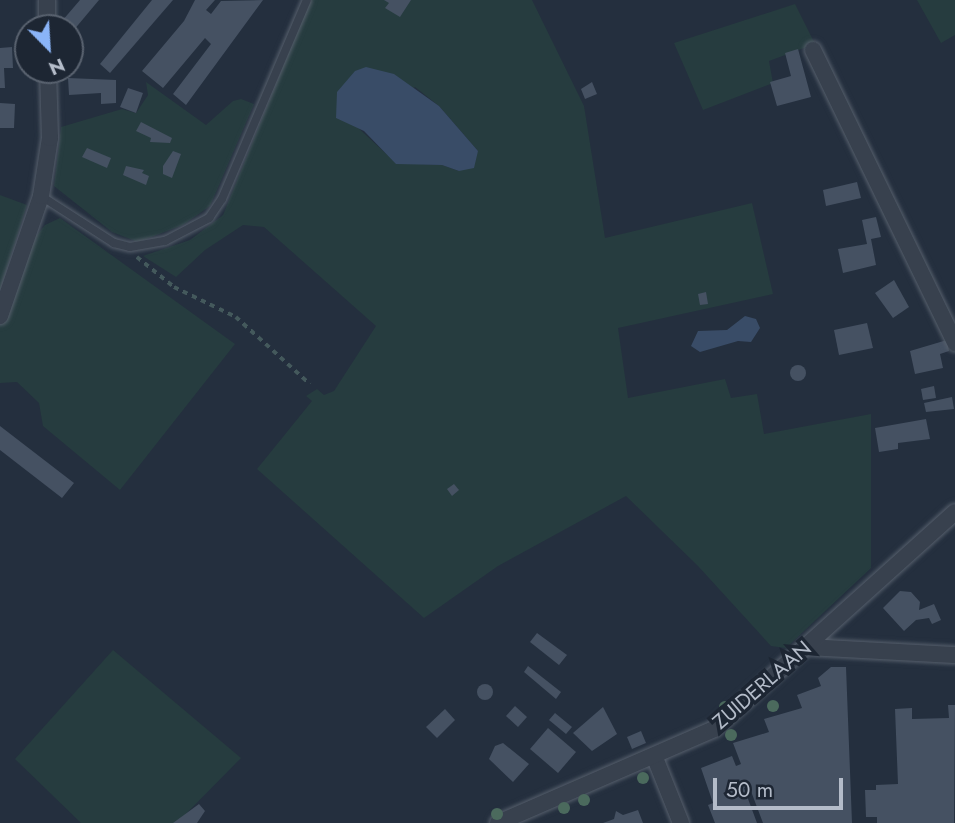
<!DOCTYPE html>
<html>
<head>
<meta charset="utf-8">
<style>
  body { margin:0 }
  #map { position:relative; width:955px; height:823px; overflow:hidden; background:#242f3e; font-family:Jost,sans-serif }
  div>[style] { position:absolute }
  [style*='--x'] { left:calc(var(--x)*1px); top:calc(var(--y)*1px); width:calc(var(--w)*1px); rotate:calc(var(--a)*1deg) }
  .green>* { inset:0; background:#263c3f }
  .water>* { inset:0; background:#394c67 }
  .building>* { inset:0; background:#455162 }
  .round { border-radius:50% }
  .path>* { height:3.5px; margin-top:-1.75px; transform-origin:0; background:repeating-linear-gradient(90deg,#44595c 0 5px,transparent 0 10px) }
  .roads { filter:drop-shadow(0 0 2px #565f6c) drop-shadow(0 0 2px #565f6c) }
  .service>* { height:8px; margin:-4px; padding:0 4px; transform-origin:4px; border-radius:4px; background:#38414e }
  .minor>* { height:16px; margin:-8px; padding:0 8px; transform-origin:8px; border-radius:8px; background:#38414e }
  .trees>* { width:12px; height:12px; margin:-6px; border-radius:50%; background:#4b6a5d }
  span { translate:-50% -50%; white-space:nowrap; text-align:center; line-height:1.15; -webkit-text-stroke:7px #1d2633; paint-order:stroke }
  .street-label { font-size:21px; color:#b4bcc9 }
  .north { position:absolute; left:14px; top:14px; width:70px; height:70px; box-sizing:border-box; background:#1d2633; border:2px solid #59626f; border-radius:50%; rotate:156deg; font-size:19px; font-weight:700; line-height:28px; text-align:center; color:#b4bcc9 }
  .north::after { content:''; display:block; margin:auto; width:24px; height:32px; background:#8ab4f8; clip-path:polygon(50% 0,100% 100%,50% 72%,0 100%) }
  .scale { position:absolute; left:713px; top:778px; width:130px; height:32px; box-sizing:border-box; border:4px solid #b4bcc9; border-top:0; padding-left:9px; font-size:21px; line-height:24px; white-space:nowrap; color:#b4bcc9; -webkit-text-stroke:5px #1d2633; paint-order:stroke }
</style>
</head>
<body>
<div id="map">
  <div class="green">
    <div style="clip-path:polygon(evenodd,310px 0,532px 0,584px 106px,605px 238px,752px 203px,773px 294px,618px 328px,628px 398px,725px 379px,731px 398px,757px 394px,764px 434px,871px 414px,871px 568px,786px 648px,771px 646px,698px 566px,626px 496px,498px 566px,424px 618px,257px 469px,312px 401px,306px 396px,317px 389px,324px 395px,334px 391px,376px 326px,264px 227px,243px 225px,205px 250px,176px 277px,143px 256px,190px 240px,223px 215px,310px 0,415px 87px,439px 106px,478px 151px,459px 171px,442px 165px,396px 163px,354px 124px,415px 87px)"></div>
    <div style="clip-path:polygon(917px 0,955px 0,955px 35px,941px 43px)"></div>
    <div style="clip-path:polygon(795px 4px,815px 44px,769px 61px,773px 83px,703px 110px,674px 43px)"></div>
    <div style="clip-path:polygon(146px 82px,206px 125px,233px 101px,241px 99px,254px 104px,210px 206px,183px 225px,138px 242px,112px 232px,54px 186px,61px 127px,122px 109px,136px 113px,148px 95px)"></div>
    <div style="clip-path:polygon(0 195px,27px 205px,0 290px)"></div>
    <div style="clip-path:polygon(60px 218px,235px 344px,120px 490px,43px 426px,39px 403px,17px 382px,0 383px,0 325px,36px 236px,45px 225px)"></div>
    <div style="clip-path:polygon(113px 650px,241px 758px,177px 823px,81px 823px,15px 759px)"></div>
  </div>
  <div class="water">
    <div style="clip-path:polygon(366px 67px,394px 74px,439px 106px,478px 151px,474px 168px,459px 171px,442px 165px,396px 164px,364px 131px,336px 118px,337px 92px,355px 71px)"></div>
    <div style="clip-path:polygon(745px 316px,756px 319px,760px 328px,751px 342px,738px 341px,700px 352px,691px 346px,698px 331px,727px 330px)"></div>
  </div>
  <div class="building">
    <div style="clip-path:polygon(80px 0,99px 0,73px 31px,62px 21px)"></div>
    <div style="clip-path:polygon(152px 0,173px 0,110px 73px,100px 64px)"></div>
    <div style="clip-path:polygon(195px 0,215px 0,206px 10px,211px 14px,221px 1px,263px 0,186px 105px,173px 94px,211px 44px,205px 38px,163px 88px,142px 71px,184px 21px)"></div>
    <div style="clip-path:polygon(384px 0,411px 0,400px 17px,385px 8px,389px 3px)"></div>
    <div style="clip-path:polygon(12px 47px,13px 68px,4px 68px,5px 88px,0 88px,0 48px)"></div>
    <div style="clip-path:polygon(798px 49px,811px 97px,777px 106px,770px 82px,791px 76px,785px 53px)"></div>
    <div style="clip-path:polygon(68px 78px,116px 80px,116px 103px,101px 104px,101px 93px,69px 95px)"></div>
    <div style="clip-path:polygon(592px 82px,597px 94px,585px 99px,581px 89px)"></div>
    <div style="clip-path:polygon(128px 88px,143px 93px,136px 113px,120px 107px)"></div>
    <div style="clip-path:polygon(0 103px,15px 104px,14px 128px,0 128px)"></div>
    <div style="clip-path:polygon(141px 122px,172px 138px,170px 143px,150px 142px,151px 138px,136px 131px)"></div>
    <div style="clip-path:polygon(87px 148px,111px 158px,107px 168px,82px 157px)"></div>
    <div style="clip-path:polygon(173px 151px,181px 154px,172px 178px,163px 174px,163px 166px)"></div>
    <div style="clip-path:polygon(126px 166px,144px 170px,142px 173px,149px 176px,146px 185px,123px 175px)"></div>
    <div style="clip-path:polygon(857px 182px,861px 198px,826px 206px,823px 190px)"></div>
    <div style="clip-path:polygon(876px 217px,881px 237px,871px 239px,876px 265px,843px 273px,838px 249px,867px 244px,862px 220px)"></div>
    <div style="clip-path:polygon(894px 280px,909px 307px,893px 318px,875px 293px)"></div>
    <div style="clip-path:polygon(706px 292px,708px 304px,700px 305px,698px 294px)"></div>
    <div style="clip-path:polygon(867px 323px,873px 348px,839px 355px,834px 330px)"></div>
    <div style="clip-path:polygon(947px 340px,949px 351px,940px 354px,943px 368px,915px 374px,910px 351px)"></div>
    <div class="round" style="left:790px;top:365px;width:16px;height:16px"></div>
    <div style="clip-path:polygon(934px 386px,936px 398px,923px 400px,921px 389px)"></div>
    <div style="clip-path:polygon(952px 397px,954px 409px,926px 412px,924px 403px)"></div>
    <div style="clip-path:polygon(926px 419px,930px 439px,898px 443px,898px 449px,879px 452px,875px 428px)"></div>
    <div style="clip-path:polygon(0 426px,74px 483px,62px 498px,0 450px)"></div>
    <div style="clip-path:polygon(454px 484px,459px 490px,452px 496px,447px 489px)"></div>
    <div style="clip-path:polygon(900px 591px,911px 592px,920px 602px,919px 610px,934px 604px,941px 620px,932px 624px,929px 618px,916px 620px,904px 631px,883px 608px)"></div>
    <div style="clip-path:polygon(537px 633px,567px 655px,559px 665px,530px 642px)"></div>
    <div style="clip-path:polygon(528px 666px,561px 692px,556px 699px,524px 672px)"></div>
    <div style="clip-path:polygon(831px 667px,846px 667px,852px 823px,763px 823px,749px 786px,744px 788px,757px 823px,715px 823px,708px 805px,713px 803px,701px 768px,732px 756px,736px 766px,741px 764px,733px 743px,769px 732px,764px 719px,802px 708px,797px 695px,821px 686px,818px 678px)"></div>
    <div class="round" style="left:477px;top:684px;width:16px;height:16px"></div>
    <div style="clip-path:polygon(948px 705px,955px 705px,954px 823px,877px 823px,877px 817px,866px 817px,865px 790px,876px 790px,876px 785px,898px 784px,895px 709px,912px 708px,912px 719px,949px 718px)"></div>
    <div style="clip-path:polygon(515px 706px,527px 717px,518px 727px,506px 716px)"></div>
    <div style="clip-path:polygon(603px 707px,617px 734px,592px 751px,573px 733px)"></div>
    <div style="clip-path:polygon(445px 709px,455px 720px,437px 738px,426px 727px)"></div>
    <div style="clip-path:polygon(555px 713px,572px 727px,566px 734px,549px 720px)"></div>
    <div style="clip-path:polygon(548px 728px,576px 752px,558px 773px,530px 749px)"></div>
    <div style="clip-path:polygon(641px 731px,646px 743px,632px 749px,627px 737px)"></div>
    <div style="clip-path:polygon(503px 743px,529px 764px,513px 782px,489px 759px,495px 746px)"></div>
    <div style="clip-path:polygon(199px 804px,205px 811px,197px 823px,173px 823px)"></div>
    <div style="clip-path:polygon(638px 810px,643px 823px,603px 823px,614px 819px,616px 811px,623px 815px)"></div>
  </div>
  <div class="path">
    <div style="--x:137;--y:257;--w:48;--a:39"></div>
    <div style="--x:174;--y:287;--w:69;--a:25.8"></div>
    <div style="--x:236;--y:317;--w:100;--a:42.2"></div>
  </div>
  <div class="roads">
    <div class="service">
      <div style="--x:41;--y:196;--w:87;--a:32.8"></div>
      <div style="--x:114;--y:243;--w:16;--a:14"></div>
      <div style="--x:130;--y:247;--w:36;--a:-10"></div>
      <div style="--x:165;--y:241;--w:50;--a:-27.6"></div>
      <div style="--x:209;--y:218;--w:23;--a:-56"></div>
      <div style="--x:222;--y:199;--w:216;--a:-66.9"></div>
    </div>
    <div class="minor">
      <div style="--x:47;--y:0;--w:28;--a:90"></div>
      <div style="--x:813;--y:50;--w:326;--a:64.1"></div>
      <div style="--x:0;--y:316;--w:127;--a:-71.1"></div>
      <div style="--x:41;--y:196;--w:59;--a:-81.2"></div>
      <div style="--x:50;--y:138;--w:68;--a:-91.7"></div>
      <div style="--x:806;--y:647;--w:149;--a:3.1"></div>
      <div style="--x:655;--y:758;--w:70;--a:68.2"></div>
      <div style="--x:498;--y:823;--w:236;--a:-23.5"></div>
      <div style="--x:714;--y:729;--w:324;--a:-42"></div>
    </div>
  </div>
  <div class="trees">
    <div style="left:773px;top:706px"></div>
    <div style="left:725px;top:707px"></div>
    <div style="left:731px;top:735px"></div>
    <div style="left:643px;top:778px"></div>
    <div style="left:584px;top:800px"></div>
    <div style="left:564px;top:808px"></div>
    <div style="left:497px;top:814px"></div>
  </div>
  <div class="street-label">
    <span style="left:762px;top:685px;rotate:-41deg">ZUIDERLAAN</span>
  </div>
  <div class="north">N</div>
  <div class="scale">50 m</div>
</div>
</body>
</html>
